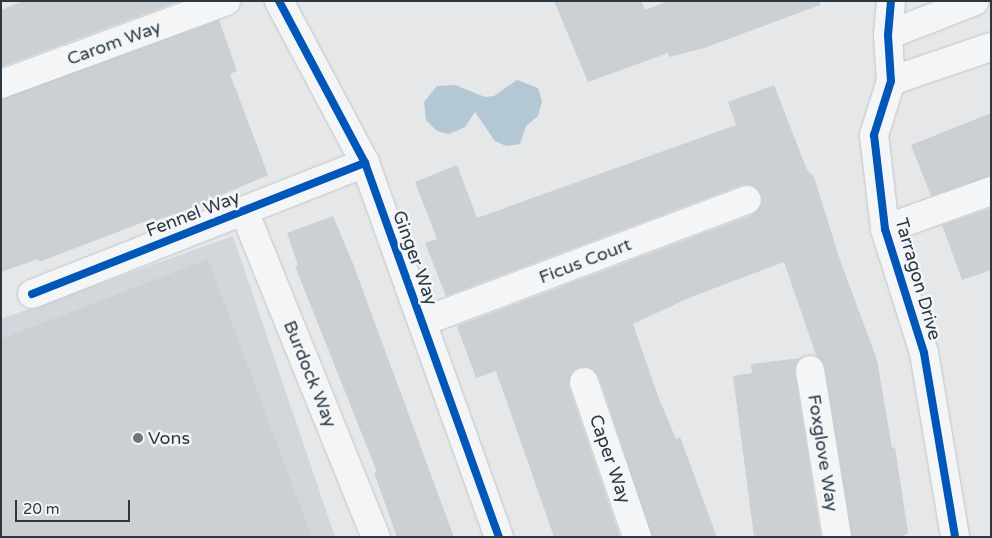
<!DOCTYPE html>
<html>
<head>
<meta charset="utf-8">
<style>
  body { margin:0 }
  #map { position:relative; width:992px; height:538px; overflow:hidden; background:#e5e7e9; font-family:"Varela Round",sans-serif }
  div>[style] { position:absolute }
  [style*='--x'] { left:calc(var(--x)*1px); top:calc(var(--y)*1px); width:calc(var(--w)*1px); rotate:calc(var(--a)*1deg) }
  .built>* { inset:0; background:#d3d7dc }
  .water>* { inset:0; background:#b3c8d4 }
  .building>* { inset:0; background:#cdd0d2 }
  .roads { filter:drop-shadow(0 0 1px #c3c5c7) drop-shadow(0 0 1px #c3c5c7) }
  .minor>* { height:28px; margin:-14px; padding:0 14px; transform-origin:14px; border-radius:14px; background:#f4f5f6 }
  .cycleway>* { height:8px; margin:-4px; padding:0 4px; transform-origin:4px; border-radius:4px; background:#0057b8 }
  .dots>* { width:14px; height:14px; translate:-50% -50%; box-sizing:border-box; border:2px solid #f3f6f8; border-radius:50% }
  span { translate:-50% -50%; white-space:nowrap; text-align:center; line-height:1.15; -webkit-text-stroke:5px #f3f6f8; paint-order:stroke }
  .street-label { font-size:18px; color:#2a3844 }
  .poi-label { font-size:18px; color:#2a3844 }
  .left { translate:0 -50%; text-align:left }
  .frame { position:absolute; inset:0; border:2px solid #2a3844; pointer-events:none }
  .scale { position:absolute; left:15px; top:500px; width:115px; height:22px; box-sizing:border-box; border:2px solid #2a3844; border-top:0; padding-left:6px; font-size:15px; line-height:18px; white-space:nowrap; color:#2a3844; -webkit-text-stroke:4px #f3f6f8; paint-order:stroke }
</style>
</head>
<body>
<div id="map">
  <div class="built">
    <div style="clip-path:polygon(233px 236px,335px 537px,1px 537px,1px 319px)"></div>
  </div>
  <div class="water">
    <div style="clip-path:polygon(517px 80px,538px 88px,542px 101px,538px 116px,526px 126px,520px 144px,506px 146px,495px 141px,475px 112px,465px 127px,449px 134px,437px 131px,426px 120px,424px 102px,437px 86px,455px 85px,485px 97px,494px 96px)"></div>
  </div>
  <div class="building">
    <div style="clip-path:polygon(23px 1px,180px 1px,1px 67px,1px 10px)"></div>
    <div style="clip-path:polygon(554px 1px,641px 1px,645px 10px,669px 1px,820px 1px,820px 5px,704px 48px,669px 57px,668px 53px,588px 82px)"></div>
    <div style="clip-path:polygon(219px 20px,237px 71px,230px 74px,268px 175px,189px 209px,155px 221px,154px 218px,39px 262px,38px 259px,1px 272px,1px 99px)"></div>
    <div style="clip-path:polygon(774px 85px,807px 170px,814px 177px,840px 260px,877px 360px,892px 448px,895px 447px,908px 533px,901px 537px,852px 537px,825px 368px,816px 355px,784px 262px,691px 297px,633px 324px,658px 396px,676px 439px,680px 437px,717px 537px,652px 537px,599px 377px,587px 367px,572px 372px,569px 387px,620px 537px,554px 537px,496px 371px,476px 378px,457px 326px,752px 215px,762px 203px,761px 194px,750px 185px,742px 185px,446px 296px,425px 243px,437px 239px,415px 182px,457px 165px,477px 218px,736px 125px,728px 102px)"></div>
    <div style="clip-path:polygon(991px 113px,991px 176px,931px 196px,911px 145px)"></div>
    <div style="clip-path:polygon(991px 208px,991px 270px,962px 280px,942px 225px)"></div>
    <div style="clip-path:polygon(333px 216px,352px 261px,454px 537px,397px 537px,374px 473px,377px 472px,295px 266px,298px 265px,287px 233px)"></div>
    <div style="clip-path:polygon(208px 259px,312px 537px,1px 537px,1px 339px)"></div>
    <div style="clip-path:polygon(801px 358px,795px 372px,821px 537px,754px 537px,733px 376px,752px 373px,751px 364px)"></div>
  </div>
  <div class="roads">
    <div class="minor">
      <div style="--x:279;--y:1;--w:183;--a:62"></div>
      <div style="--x:365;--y:163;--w:397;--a:70.3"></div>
      <div style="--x:891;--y:1;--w:34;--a:95"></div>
      <div style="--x:888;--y:35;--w:46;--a:86.3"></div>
      <div style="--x:891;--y:81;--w:57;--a:107.5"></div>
      <div style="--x:874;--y:135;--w:95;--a:83.3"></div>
      <div style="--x:885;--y:229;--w:130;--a:72.5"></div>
      <div style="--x:924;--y:353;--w:187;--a:80.4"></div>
      <div style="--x:888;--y:35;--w:93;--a:-21.3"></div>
      <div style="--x:891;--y:81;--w:106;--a:-18.8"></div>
      <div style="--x:1;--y:84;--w:240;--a:-20.2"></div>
      <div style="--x:244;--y:211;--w:352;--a:68"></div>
      <div style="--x:885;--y:229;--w:113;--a:-19.7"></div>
      <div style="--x:32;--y:294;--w:358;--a:-21.5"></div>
      <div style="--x:422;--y:322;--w:347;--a:-20.6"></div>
      <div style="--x:810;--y:370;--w:169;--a:80.8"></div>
      <div style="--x:584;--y:382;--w:164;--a:71.1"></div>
    </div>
  </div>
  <div class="cycleway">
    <div style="--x:279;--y:1;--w:183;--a:62"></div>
    <div style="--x:365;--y:163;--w:397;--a:70.3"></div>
    <div style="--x:891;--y:1;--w:34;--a:95"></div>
    <div style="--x:888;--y:35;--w:46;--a:86.3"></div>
    <div style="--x:891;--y:81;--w:57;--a:107.5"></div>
    <div style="--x:874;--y:135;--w:95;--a:83.3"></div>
    <div style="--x:885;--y:229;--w:130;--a:72.5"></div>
    <div style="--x:924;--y:353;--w:187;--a:80.4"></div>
    <div style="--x:32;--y:294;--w:358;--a:-21.5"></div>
  </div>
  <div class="dots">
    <div style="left:138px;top:438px;background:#6b757e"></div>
  </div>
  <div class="street-label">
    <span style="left:114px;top:43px;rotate:-20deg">Carom Way</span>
    <span style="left:193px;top:214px;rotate:-21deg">Fennel Way</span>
    <span style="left:415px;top:258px;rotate:70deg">Ginger Way</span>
    <span style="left:585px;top:261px;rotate:-21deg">Ficus Court</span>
    <span style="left:918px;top:279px;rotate:74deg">Tarragon Drive</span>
    <span style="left:310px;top:374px;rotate:68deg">Burdock Way</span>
    <span style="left:823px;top:453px;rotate:81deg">Foxglove Way</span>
    <span style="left:610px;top:459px;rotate:71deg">Caper Way</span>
  </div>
  <div class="poi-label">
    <span class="left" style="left:148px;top:438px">Vons</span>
  </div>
  <div class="frame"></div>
  <div class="scale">20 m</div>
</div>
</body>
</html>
